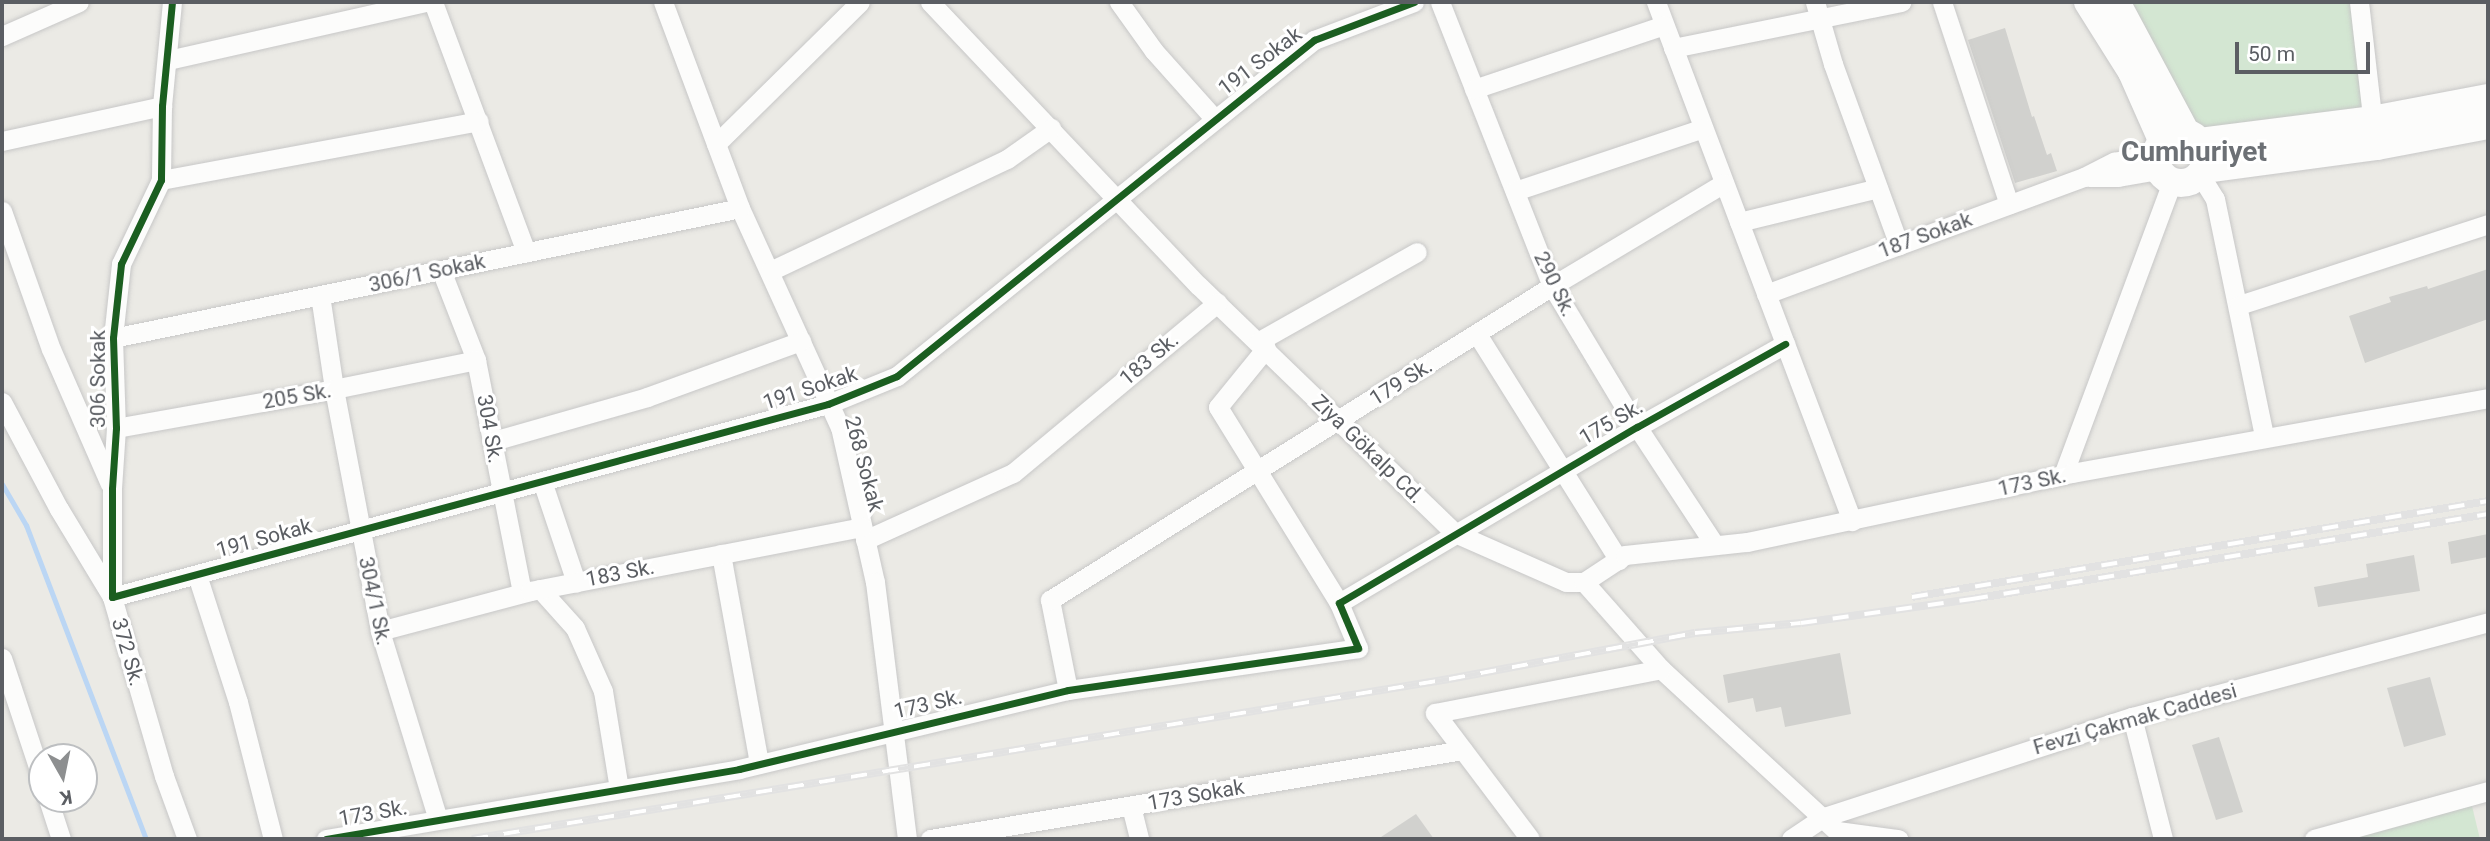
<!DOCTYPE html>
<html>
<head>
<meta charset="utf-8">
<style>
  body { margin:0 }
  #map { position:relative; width:2490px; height:841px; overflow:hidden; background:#ebeae5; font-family:Roboto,sans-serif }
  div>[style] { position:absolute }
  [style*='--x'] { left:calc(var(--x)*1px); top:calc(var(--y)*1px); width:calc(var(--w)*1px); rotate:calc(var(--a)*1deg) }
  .green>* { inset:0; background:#d3e6d2 }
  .stream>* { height:5px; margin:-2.5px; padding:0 2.5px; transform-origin:2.5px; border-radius:2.5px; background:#bbd6f4 }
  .building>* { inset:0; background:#d1d1ce }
  .roads { filter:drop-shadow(0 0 2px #c7c7c7) drop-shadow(0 0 2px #c7c7c7) }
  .street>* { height:19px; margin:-9.5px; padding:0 9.5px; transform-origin:9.5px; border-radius:9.5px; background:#fcfcfb }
  .secondary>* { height:28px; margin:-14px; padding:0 14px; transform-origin:14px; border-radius:14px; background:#fcfcfb }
  .secondary>.ring { margin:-14px; padding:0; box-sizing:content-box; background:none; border:28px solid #fcfcfb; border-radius:50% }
  .rail>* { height:8px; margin-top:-4px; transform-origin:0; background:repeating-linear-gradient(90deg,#fff 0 16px,#e2e2e2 0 32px); box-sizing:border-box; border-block:2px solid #e2e2e2 }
  .cycleway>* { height:7px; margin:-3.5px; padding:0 3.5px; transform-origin:3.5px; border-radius:3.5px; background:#1b5e20 }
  span { translate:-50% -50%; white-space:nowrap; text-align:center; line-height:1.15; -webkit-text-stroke:6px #fff; paint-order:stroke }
  .street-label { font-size:21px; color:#5b5e63 }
  .district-label { font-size:28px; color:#6c7075; font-weight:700 }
  .frame { position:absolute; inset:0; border:4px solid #5b5e63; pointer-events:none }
  .north { position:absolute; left:28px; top:743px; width:70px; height:70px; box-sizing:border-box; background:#fff; border:2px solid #bdbfc1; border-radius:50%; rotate:171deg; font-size:19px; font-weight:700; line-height:28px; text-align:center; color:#5b5e63 }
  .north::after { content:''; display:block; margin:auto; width:24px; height:32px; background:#8d8f90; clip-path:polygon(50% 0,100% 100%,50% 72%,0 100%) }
  .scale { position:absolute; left:2235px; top:42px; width:135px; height:32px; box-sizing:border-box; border:4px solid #5b5e63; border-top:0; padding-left:9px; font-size:21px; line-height:24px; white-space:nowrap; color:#5b5e63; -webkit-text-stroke:5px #fff; paint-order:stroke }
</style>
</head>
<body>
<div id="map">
  <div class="green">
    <div style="clip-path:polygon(2116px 2px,2359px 2px,2372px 120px,2200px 142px)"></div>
    <div style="clip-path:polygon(2470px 798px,2480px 839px,2319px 839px)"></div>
  </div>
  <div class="stream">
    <div style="--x:2;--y:484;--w:48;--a:59.7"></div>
    <div style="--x:26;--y:525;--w:336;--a:69.1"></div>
  </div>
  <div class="building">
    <div style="clip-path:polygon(2005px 28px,2032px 117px,2034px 116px,2047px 155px,2051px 153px,2057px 171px,2015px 183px,1968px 40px)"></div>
    <div style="clip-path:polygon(2488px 269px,2488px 319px,2365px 363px,2349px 316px,2391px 302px,2389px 297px,2427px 286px,2428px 289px)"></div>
    <div style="clip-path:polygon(2488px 534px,2488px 557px,2451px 564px,2448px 542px)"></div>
    <div style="clip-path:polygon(2414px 555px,2420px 591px,2318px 607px,2314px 587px,2368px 577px,2366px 564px)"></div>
    <div style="clip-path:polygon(1840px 653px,1851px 714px,1785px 727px,1781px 707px,1756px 712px,1753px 698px,1728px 703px,1723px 675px)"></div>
    <div style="clip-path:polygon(2430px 677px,2446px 735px,2404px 747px,2387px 688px)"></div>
    <div style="clip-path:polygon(2219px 737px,2243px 812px,2216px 820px,2192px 745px)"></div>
    <div style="clip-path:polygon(1416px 814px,1434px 839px,1378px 839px)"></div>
  </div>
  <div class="roads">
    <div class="street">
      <div style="--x:172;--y:2;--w:104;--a:95.5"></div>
      <div style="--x:162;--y:106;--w:74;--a:90.8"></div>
      <div style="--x:161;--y:180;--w:93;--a:115.5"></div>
      <div style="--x:121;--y:264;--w:74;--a:96.2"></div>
      <div style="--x:113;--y:338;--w:90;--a:88.1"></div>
      <div style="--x:116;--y:428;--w:61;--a:93.8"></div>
      <div style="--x:112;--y:489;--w:108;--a:90"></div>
      <div style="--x:112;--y:597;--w:742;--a:-15.09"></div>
      <div style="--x:828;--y:404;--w:74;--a:-22.1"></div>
      <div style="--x:897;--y:376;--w:536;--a:-38.86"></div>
      <div style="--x:1314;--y:40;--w:107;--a:-20.8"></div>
      <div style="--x:433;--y:2;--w:267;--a:69.6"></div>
      <div style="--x:663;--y:2;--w:220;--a:69.5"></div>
      <div style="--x:740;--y:208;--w:241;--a:65.5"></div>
      <div style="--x:840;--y:427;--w:159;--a:77.3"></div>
      <div style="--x:875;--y:582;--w:259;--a:82.9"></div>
      <div style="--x:930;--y:2;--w:391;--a:46.6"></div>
      <div style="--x:1199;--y:286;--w:356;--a:44"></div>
      <div style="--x:1455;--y:533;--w:121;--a:23.8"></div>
      <div style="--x:1566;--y:582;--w:18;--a:0"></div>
      <div style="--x:1584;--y:582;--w:116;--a:48.5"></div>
      <div style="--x:1661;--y:669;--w:251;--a:42.7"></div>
      <div style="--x:1119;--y:2;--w:60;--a:54.5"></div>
      <div style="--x:1154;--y:51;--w:90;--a:48.2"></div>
      <div style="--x:1440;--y:2;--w:305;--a:68.5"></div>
      <div style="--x:1552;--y:286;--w:155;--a:59"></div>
      <div style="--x:1632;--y:419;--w:149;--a:56.7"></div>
      <div style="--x:1656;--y:2;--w:555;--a:69.31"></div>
      <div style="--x:1815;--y:2;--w:65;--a:73.8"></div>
      <div style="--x:1833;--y:64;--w:193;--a:70"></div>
      <div style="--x:1942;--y:2;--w:213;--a:71.7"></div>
      <div style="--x:2359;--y:2;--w:132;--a:83.5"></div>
      <div style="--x:2;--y:36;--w:84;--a:-23.8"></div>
      <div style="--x:1673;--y:48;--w:233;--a:-11.4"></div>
      <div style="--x:168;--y:60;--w:264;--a:-12.7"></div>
      <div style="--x:1474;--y:89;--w:200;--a:-18.6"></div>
      <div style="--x:2;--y:141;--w:164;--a:-12.3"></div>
      <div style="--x:716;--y:144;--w:202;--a:-44.6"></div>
      <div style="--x:2200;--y:175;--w:28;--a:58"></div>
      <div style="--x:2215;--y:199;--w:242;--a:78.3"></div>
      <div style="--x:2089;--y:177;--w:29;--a:0"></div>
      <div style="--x:2118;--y:177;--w:41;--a:-9.9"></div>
      <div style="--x:161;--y:180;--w:323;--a:-10.5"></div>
      <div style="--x:1515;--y:191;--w:198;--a:-18.5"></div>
      <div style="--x:2;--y:211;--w:146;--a:70.5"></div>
      <div style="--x:51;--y:349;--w:147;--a:66.4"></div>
      <div style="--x:1739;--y:222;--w:143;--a:-13.7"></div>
      <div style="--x:441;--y:270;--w:97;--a:68.7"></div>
      <div style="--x:476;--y:360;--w:237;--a:78.8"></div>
      <div style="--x:770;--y:271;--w:262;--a:-25.3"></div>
      <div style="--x:1007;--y:159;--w:54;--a:-35.2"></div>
      <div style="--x:1766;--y:294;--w:339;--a:-20.2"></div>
      <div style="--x:2084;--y:177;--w:34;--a:-27"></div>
      <div style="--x:2114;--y:162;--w:42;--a:-12.4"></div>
      <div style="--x:320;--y:295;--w:95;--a:81.5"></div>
      <div style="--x:334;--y:389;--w:246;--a:79.2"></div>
      <div style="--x:380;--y:631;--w:197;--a:72.9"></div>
      <div style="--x:2239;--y:305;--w:262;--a:-18"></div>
      <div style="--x:1477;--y:334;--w:267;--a:57.9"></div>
      <div style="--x:113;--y:338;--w:640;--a:-11.71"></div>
      <div style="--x:1259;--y:341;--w:181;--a:-29.4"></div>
      <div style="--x:1266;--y:348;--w:76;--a:129.1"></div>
      <div style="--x:1218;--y:407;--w:230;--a:58.3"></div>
      <div style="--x:2;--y:402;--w:121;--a:62"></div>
      <div style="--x:59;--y:509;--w:103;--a:58.9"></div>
      <div style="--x:112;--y:597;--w:186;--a:73.8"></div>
      <div style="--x:164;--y:776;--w:67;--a:69.9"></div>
      <div style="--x:116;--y:428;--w:221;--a:-10.1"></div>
      <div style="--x:334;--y:389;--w:145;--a:-11.5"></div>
      <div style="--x:493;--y:441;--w:160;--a:-15.9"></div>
      <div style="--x:647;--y:397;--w:164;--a:-20"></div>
      <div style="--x:2063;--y:475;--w:313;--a:-69.6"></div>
      <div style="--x:542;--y:481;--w:107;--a:71.4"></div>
      <div style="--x:865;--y:540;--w:162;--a:-24.4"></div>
      <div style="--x:1013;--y:473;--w:266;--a:-39.8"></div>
      <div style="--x:721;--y:554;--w:213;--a:79.7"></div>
      <div style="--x:197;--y:575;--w:133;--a:72.1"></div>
      <div style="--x:238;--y:702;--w:141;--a:75.7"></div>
      <div style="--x:1584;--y:582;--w:49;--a:-33.4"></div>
      <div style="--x:1625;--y:555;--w:123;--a:-6.1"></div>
      <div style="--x:1747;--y:542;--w:332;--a:-12"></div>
      <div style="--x:2072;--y:473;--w:423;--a:-10.2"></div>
      <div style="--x:540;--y:589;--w:52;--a:48.1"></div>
      <div style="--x:575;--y:628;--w:69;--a:66"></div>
      <div style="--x:603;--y:691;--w:99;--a:80.7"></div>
      <div style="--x:380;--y:631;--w:155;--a:-14.9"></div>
      <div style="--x:530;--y:591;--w:338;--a:-10.9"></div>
      <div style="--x:2;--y:658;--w:127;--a:71.7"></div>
      <div style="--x:1068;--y:690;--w:92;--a:-101.3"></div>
      <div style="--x:1050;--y:600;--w:592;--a:-32.03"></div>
      <div style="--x:1552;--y:286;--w:200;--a:-30.9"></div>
      <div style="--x:2132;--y:717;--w:126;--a:75.7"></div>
      <div style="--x:48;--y:799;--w:42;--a:72"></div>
      <div style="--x:1131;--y:806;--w:34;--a:76"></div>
      <div style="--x:1837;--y:831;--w:62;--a:7.5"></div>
      <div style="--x:326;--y:839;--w:419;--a:-9.6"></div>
      <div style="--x:739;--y:769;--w:338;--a:-13.5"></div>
      <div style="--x:1068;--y:690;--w:293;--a:-8.2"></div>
      <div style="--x:1358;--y:648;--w:49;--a:-112.9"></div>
      <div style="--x:1339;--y:603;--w:346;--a:-30.6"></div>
      <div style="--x:1637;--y:427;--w:170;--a:-29.3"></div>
      <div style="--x:930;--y:839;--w:540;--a:-9.48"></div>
      <div style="--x:1530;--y:839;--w:158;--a:-127"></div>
      <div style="--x:1435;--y:713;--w:230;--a:-11"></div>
      <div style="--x:1791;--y:839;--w:40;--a:-34"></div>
      <div style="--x:1824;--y:817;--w:324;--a:-18"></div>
      <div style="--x:2132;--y:717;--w:368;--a:-14.9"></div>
      <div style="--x:2314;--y:839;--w:180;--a:-15.4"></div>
    </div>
    <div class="secondary">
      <div style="--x:2088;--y:2;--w:83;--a:57.8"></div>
      <div style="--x:2132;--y:72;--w:74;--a:66.2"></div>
      <div style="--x:2116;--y:2;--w:149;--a:61.9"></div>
      <div class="ring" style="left:2156px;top:133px;width:22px;height:22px"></div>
      <div style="--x:2200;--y:142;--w:173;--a:-7.3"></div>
      <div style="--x:2372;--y:120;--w:118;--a:-10.7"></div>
      <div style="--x:2204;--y:169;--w:175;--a:-7.6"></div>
      <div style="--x:2377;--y:146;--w:113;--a:-10.7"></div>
    </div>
  </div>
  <div class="rail">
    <div style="--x:1912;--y:597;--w:584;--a:-9.46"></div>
    <div style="--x:472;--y:839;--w:990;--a:-9.3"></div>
    <div style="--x:1449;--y:679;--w:250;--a:-10.6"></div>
    <div style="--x:1695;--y:633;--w:106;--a:-5.4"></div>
    <div style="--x:1801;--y:623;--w:173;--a:-8"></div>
    <div style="--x:1972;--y:599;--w:523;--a:-9.35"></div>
  </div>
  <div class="cycleway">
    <div style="--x:172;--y:2;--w:104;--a:95.5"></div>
    <div style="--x:162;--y:106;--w:74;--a:90.8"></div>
    <div style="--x:161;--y:180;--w:93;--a:115.5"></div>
    <div style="--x:121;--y:264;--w:74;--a:96.2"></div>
    <div style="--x:113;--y:338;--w:90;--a:88.1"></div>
    <div style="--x:116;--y:428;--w:61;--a:93.8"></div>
    <div style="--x:112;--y:489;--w:108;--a:90"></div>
    <div style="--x:112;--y:597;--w:742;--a:-15.09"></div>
    <div style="--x:828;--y:404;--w:74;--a:-22.1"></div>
    <div style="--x:897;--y:376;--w:536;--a:-38.86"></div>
    <div style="--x:1314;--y:40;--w:107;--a:-20.8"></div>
    <div style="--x:326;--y:839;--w:419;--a:-9.6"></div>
    <div style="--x:739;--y:769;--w:338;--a:-13.5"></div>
    <div style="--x:1068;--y:690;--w:293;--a:-8.2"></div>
    <div style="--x:1358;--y:648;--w:49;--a:-112.9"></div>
    <div style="--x:1339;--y:603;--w:346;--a:-30.6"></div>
    <div style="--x:1637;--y:427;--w:170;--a:-29.3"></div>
  </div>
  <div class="street-label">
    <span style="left:1260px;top:61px;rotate:-37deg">191 Sokak</span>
    <span style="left:1925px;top:235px;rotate:-20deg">187 Sokak</span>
    <span style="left:427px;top:273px;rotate:-12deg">306/1 Sokak</span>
    <span style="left:1555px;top:284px;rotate:64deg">290 Sk.</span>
    <span style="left:1149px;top:359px;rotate:-40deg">183 Sk.</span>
    <span style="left:98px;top:379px;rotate:-90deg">306 Sokak</span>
    <span style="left:1401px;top:382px;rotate:-32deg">179 Sk.</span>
    <span style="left:810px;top:388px;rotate:-18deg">191 Sokak</span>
    <span style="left:297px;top:396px;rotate:-10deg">205 Sk.</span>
    <span style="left:1611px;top:422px;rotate:-30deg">175 Sk.</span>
    <span style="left:490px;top:429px;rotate:80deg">304 Sk.</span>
    <span style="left:1368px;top:449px;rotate:44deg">Ziya Gökalp Cd.</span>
    <span style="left:864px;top:464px;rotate:75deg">268 Sokak</span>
    <span style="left:2032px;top:482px;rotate:-12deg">173 Sk.</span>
    <span style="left:264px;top:538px;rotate:-15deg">191 Sokak</span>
    <span style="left:620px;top:573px;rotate:-11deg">183 Sk.</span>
    <span style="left:375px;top:601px;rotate:78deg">304/1 Sk.</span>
    <span style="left:128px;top:652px;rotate:74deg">372 Sk.</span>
    <span style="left:928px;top:704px;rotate:-13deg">173 Sk.</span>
    <span style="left:2135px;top:719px;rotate:-16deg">Fevzi Çakmak Caddesi</span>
    <span style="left:1196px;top:795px;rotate:-10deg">173 Sokak</span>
    <span style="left:373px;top:813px;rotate:-10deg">173 Sk.</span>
  </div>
  <div class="district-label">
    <span style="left:2194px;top:152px">Cumhuriyet</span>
  </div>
  <div class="frame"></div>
  <div class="north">K</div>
  <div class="scale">50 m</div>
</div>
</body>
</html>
